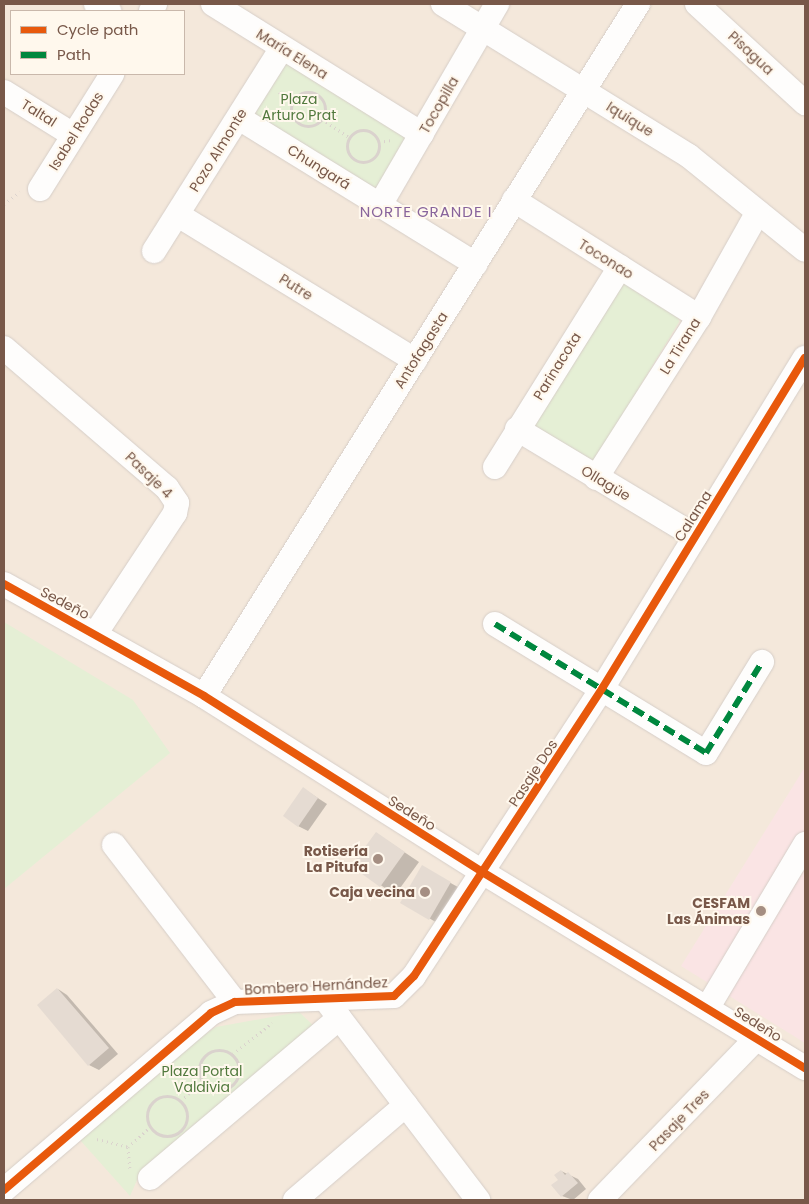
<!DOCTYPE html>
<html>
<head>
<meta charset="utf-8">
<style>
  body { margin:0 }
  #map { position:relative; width:809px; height:1204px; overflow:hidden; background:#f8f3eb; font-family:Poppins,sans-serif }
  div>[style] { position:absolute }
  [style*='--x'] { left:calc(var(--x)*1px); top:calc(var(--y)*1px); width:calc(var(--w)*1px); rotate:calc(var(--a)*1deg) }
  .residential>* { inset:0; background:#f4e8db }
  .medical>* { inset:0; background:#fae4e4 }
  .green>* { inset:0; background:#e5efd5 }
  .shadow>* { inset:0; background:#0003 }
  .building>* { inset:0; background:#e5dbd2 }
  .path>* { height:3px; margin-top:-1.5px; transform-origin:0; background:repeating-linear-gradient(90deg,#dad2cd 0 1px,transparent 0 5px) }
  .path>.ring { margin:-1.5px; padding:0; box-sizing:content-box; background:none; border:3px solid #dad2cd; border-radius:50% }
  .roads { filter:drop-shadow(0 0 1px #d6cec8) drop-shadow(0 0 1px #d6cec8) }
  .minor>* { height:24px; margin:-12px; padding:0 12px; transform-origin:12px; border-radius:12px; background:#fefdfc }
  .quiet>* { height:6px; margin-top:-3px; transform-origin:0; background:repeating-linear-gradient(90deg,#00873e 0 12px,transparent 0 18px) }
  .cycleway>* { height:8px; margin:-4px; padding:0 4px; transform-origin:4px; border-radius:4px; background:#e8590c }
  .dots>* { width:14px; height:14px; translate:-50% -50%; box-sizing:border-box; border:2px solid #fff8ed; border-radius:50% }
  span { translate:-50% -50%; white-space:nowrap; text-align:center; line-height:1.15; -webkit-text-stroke:4px #fff8ed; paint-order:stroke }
  .street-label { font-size:14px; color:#785849 }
  .park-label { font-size:14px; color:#51793d }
  .poi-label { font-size:14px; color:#785849; font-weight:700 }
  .right { translate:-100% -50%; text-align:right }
  .neighbourhood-label { font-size:15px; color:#88649c; letter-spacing:1px }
  .frame { position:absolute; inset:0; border:5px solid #785849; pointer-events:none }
  .legend { position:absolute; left:10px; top:10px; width:175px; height:65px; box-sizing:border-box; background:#fff8ed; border:1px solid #c9b8ab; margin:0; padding:6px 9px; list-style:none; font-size:15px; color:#785849 }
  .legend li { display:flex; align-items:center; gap:10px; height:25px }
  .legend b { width:25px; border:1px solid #c9b8ab }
</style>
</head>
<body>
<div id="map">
  <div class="residential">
    <div style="clip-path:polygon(evenodd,4px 4px,805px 4px,805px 1200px,4px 1200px,4px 4px,11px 11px,184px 11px,184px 74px,11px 74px,11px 11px)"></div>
  </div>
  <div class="medical">
    <div style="clip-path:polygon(805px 767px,805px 1043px,681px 966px)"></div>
  </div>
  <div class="green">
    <div style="clip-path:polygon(295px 63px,409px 134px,375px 193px,256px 122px,253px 111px,279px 66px)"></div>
    <div style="clip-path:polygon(626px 280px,678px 311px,679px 322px,594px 462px,534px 429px,532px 416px)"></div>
    <div style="clip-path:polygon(4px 622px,133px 700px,170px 753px,4px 889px)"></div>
    <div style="clip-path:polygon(299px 1012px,315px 1027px,138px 1178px,130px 1196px,80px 1140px,192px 1043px,216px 1027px)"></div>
  </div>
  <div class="shadow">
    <div style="clip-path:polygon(304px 789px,327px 804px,308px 831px,298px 826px)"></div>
    <div style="clip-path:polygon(376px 833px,419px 862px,395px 895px,353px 866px)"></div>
    <div style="clip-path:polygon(422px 867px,465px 891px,444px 927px,402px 902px)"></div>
    <div style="clip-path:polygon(58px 989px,67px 995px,118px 1054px,99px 1070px,89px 1065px)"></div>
    <div style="clip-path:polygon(561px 1171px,578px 1179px,586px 1189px,573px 1200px,562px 1196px)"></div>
  </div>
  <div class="building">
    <div style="clip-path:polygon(303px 787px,318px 798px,298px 827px,283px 816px)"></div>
    <div style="clip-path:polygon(376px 832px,405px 852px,380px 887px,351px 866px)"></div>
    <div style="clip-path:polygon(422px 865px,451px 882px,429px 920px,400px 903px)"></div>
    <div style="clip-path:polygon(57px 988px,109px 1048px,88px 1066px,37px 1005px)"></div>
    <div style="clip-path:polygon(561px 1170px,565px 1175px,568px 1172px,578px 1183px,561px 1197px,551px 1185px,558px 1180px,554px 1175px)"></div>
  </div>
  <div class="path">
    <div style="--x:279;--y:92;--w:17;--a:36"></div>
    <div class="ring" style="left:291px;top:92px;width:31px;height:31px"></div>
    <div style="--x:322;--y:119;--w:34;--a:34"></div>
    <div class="ring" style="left:347px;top:130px;width:29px;height:29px"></div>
    <div style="--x:379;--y:142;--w:12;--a:-9"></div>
    <div style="--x:4;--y:204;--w:20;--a:-37"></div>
    <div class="ring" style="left:199px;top:1050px;width:37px;height:37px"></div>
    <div style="--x:233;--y:1054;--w:50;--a:-38.5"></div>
    <div class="ring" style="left:147px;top:1096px;width:37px;height:37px"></div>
    <div style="--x:181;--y:1101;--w:29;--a:-44"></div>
    <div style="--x:97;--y:1139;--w:32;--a:14"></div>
    <div style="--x:128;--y:1147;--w:30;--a:-42"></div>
    <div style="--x:128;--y:1147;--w:22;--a:85"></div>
  </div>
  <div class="roads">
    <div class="minor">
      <div style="--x:96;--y:4;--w:15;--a:28"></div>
      <div style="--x:213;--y:4;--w:246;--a:31.9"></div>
      <div style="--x:443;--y:4;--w:289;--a:31.7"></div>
      <div style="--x:689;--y:156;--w:149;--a:39"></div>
      <div style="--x:697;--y:4;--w:147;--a:42.5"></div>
      <div style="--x:151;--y:11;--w:8;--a:-60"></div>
      <div style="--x:4;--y:92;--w:81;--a:31.9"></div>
      <div style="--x:239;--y:118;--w:278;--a:31.7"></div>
      <div style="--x:40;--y:189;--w:136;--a:-57.9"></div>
      <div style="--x:514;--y:200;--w:219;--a:32.3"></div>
      <div style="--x:380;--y:205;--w:233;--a:-59.8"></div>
      <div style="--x:178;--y:215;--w:278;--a:31.5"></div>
      <div style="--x:154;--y:251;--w:240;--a:-57.8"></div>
      <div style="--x:4;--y:348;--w:215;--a:40.7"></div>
      <div style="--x:167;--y:488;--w:18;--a:56"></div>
      <div style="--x:177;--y:503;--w:10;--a:101"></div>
      <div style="--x:175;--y:513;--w:144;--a:123.4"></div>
      <div style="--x:517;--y:429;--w:208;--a:31"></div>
      <div style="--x:495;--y:467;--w:236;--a:-58"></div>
      <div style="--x:596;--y:478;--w:191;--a:-57.4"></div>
      <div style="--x:699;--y:317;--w:120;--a:-60.7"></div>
      <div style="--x:4;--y:584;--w:229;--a:29.2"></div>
      <div style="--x:204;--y:696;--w:331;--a:32.3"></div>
      <div style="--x:484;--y:873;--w:376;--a:31.3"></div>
      <div style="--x:495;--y:624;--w:247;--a:31.4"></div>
      <div style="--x:706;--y:753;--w:107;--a:-58.4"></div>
      <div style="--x:204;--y:696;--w:817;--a:-57.91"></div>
      <div style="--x:114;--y:845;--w:198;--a:52.4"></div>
      <div style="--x:325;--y:999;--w:253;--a:52.7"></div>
      <div style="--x:708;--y:1007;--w:190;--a:-59.2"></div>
      <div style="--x:150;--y:1178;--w:248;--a:-40.2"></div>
      <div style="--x:4;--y:1190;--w:272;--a:-40.5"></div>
      <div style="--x:211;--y:1013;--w:26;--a:-25"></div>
      <div style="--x:235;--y:1002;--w:159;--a:-2.2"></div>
      <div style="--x:394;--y:996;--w:28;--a:-45"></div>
      <div style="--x:414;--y:976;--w:345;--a:-56.8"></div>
      <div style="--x:603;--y:687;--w:386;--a:-58.5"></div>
      <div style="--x:295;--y:1200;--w:146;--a:-40.6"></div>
      <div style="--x:600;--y:1200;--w:226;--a:-45.9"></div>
    </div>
  </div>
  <div class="quiet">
    <div style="--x:495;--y:624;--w:247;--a:31.4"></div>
    <div style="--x:706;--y:753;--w:107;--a:-58.4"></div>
  </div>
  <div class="cycleway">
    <div style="--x:4;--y:584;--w:229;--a:29.2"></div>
    <div style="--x:204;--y:696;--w:331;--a:32.3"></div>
    <div style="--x:484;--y:873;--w:376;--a:31.3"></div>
    <div style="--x:4;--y:1190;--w:272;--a:-40.5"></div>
    <div style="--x:211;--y:1013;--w:26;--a:-25"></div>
    <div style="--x:235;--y:1002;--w:159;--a:-2.2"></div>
    <div style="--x:394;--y:996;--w:28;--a:-45"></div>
    <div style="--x:414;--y:976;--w:345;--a:-56.8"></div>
    <div style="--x:603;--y:687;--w:386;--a:-58.5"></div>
  </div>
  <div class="dots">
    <div style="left:378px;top:859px;background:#a58e82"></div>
    <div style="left:425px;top:892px;background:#a58e82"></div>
    <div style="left:761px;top:911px;background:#a58e82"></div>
  </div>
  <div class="street-label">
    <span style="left:751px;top:53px;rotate:43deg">Pisagua</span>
    <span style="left:292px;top:54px;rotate:32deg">María Elena</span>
    <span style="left:439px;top:105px;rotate:-60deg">Tocopilla</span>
    <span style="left:39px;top:113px;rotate:32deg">Taltal</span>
    <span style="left:630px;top:119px;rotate:32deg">Iquique</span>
    <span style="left:76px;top:131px;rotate:-58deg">Isabel Rodas</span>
    <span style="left:218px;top:150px;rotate:-58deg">Pozo Almonte</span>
    <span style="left:319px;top:167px;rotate:32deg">Chungará</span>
    <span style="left:606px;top:259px;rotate:32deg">Toconao</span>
    <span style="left:296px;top:287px;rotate:32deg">Putre</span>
    <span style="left:680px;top:346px;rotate:-58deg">La Tirana</span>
    <span style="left:421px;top:350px;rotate:-58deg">Antofagasta</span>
    <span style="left:557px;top:366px;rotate:-58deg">Parinacota</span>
    <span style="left:149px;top:475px;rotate:44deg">Pasaje 4</span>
    <span style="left:606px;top:483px;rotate:31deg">Ollagüe</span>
    <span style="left:693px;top:516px;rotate:-58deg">Calama</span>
    <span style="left:65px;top:603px;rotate:28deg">Sedeño</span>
    <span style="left:533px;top:773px;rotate:-57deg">Pasaje Dos</span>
    <span style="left:412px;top:813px;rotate:32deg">Sedeño</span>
    <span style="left:316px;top:986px;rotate:-3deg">Bombero Hernández</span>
    <span style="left:758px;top:1024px;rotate:32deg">Sedeño</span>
    <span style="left:679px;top:1120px;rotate:-46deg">Pasaje Tres</span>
  </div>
  <div class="park-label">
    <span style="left:299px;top:107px">Plaza<br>Arturo Prat</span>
    <span style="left:202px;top:1079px">Plaza Portal<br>Valdivia</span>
  </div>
  <div class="poi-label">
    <span class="right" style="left:368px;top:859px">Rotisería<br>La Pitufa</span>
    <span class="right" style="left:415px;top:892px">Caja vecina</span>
    <span class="right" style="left:750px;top:911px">CESFAM<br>Las Ánimas</span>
  </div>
  <div class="neighbourhood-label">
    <span style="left:426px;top:212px">NORTE GRANDE I</span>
  </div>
  <div class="frame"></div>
  <ul class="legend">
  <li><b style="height:6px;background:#e8590c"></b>Cycle path</li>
  <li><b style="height:6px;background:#00873e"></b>Path</li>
  </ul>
</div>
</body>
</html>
